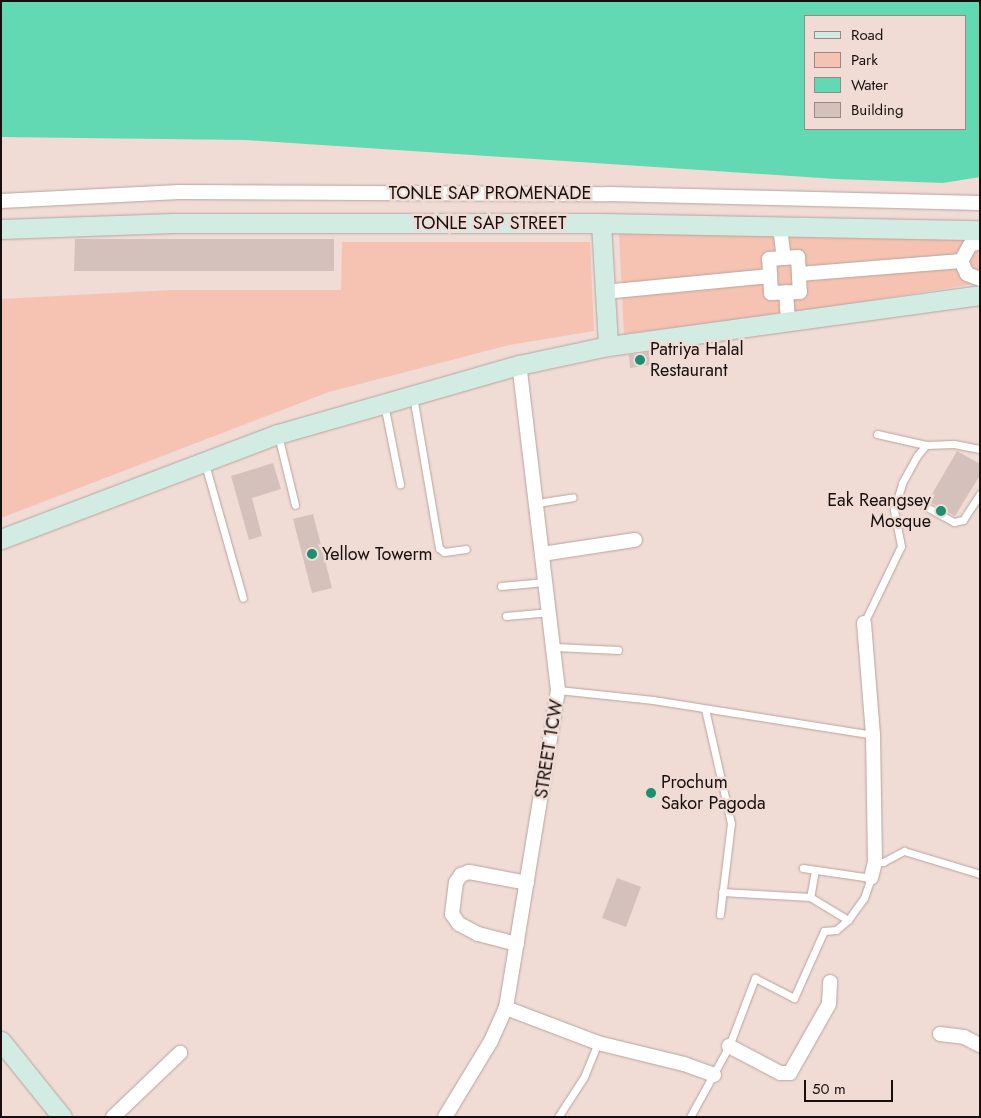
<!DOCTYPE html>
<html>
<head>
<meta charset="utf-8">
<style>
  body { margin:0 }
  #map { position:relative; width:981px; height:1118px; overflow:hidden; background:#f0dbd5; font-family:Jost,sans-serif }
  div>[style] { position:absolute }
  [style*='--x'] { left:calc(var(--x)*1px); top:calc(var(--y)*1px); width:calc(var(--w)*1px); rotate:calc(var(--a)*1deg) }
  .green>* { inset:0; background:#f6c2b1 }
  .water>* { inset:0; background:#62d8b3 }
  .building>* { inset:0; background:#d5c1bb }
  .roads { filter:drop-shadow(0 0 1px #b7a49e) drop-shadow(0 0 1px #b7a49e) }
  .lane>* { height:7px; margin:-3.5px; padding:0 3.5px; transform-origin:3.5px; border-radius:3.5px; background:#fff }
  .street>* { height:14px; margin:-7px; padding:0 7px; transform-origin:7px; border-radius:7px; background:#fff }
  .secondary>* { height:19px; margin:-9.5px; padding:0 9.5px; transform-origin:9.5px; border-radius:9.5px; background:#d2ebe3 }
  .dots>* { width:14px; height:14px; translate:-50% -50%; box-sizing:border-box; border:2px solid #f0dbd5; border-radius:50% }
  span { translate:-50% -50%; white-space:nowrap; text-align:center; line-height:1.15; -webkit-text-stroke:5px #f0dbd5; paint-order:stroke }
  .street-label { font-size:18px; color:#160f0d }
  .poi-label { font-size:18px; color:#160f0d }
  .left { translate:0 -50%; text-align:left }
  .right { translate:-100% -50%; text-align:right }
  .frame { position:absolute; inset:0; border:2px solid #160f0d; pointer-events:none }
  .legend { position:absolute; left:804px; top:15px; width:162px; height:115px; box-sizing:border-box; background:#f0dbd5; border:1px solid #998985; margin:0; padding:6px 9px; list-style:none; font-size:15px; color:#160f0d }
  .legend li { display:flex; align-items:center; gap:10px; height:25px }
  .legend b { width:25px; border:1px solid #998985 }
  .scale { position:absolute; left:804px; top:1080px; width:89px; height:22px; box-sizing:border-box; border:2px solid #160f0d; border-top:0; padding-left:6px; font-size:15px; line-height:18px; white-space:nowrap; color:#160f0d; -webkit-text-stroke:4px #f0dbd5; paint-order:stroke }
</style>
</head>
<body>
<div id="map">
  <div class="green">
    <div style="clip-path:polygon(619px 233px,980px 237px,980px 283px,823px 308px,624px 334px)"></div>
    <div style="clip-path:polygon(342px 242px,590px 242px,594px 331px,509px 345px,329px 392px,1px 518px,1px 299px,172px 290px,341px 290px)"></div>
  </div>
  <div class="water">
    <div style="clip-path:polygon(evenodd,1px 1px,980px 1px,980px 177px,943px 183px,836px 179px,245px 140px,1px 137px,1px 1px,805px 16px,965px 16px,965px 129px,805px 129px,805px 16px)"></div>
  </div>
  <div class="building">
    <div style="clip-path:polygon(75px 239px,334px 239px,334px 271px,74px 271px)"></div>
    <div style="clip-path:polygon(649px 352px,650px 365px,630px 368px,629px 355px)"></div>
    <div style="clip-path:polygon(957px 451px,980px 464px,980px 475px,955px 516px,928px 501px)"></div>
    <div style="clip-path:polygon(273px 463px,281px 489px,252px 498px,262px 536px,249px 540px,231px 476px)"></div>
    <div style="clip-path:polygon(313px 514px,332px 588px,312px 593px,293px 519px)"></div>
    <div style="clip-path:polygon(617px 878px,641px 887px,626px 927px,602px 918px)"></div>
  </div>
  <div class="roads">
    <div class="lane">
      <div style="--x:413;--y:396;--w:154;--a:80.3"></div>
      <div style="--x:439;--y:548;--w:6;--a:39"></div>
      <div style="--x:444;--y:552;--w:22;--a:-8"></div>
      <div style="--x:384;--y:404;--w:82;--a:78.7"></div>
      <div style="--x:877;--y:434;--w:50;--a:12.7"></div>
      <div style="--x:278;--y:435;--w:72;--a:76.3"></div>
      <div style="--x:205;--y:464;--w:139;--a:74.2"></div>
      <div style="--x:537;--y:503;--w:36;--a:-9"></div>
      <div style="--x:923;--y:505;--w:35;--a:29"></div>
      <div style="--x:954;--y:522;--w:9;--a:-13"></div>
      <div style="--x:963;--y:520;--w:31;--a:-57"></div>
      <div style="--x:501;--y:586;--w:44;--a:-5.2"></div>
      <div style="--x:506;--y:616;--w:44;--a:-5.2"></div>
      <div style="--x:864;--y:623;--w:85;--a:-64.3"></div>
      <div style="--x:901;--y:546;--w:37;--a:-101"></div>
      <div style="--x:894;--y:510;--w:28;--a:-73"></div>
      <div style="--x:902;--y:483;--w:31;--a:-61"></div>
      <div style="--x:917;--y:456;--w:14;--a:-51"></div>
      <div style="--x:926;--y:445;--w:28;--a:-2"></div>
      <div style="--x:954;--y:444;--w:26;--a:11"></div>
      <div style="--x:555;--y:647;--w:63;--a:2.7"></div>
      <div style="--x:558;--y:690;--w:96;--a:6"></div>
      <div style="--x:653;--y:700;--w:223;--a:9"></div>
      <div style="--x:705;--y:709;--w:117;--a:77.2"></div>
      <div style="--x:731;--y:823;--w:92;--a:96.9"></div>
      <div style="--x:875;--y:862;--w:8;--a:0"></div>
      <div style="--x:883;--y:862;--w:24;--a:-28"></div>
      <div style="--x:904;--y:851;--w:79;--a:16.8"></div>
      <div style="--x:815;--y:870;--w:27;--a:100"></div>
      <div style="--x:810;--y:897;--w:44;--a:31.2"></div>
      <div style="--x:722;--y:892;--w:88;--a:3.3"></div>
      <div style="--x:558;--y:1117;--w:48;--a:-57"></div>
      <div style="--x:584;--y:1077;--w:37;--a:-68"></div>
      <div style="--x:690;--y:1117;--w:81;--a:-61.2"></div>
      <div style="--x:729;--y:1046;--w:73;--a:-69.1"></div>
      <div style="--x:755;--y:978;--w:44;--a:27.1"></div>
      <div style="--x:794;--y:998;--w:73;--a:-65.9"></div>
      <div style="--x:824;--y:931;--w:12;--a:-5"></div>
      <div style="--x:836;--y:930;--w:16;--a:-40"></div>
      <div style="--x:848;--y:920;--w:27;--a:-54"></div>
      <div style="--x:864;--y:898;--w:21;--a:-71"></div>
      <div style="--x:871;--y:878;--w:69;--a:-171.6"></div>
    </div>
    <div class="street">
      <div style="--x:1;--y:201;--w:178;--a:-2.9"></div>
      <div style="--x:179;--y:192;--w:429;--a:0.3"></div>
      <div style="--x:608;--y:194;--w:372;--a:1.4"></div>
      <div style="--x:780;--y:227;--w:31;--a:83"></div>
      <div style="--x:980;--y:242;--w:10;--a:163"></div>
      <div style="--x:970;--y:245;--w:18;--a:119"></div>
      <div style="--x:961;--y:261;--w:14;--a:65"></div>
      <div style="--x:967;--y:274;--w:14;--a:21"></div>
      <div style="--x:798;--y:257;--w:35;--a:87"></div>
      <div style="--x:800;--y:292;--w:29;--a:178"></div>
      <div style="--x:771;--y:293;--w:34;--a:-93"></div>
      <div style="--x:769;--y:259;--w:29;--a:-4"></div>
      <div style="--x:799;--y:274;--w:163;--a:-4.6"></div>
      <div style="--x:604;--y:292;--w:167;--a:-5.5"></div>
      <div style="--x:786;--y:292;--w:31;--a:86"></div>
      <div style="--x:542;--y:554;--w:94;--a:-8.6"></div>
      <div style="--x:864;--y:623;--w:112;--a:85.4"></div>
      <div style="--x:873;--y:735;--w:127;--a:89.1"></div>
      <div style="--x:875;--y:862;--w:16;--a:104"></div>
      <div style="--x:517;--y:944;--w:40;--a:-165.6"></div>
      <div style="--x:478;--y:934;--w:21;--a:-152"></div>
      <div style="--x:459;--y:924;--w:12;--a:-125"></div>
      <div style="--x:452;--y:914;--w:32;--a:-83"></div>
      <div style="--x:456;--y:882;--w:9;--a:-54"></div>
      <div style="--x:461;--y:875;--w:9;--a:-21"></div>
      <div style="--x:469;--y:872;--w:59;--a:10.7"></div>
      <div style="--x:506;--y:1008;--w:98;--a:20.8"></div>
      <div style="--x:598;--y:1043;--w:89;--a:13.7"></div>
      <div style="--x:684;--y:1064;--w:32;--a:20"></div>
      <div style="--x:940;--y:1034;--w:24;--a:7"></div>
      <div style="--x:964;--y:1037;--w:18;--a:27"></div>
      <div style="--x:729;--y:1046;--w:58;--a:27.9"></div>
      <div style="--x:780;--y:1073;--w:10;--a:0"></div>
      <div style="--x:790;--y:1073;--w:79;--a:-60.5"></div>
      <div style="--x:829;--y:1004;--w:22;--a:-87"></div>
      <div style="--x:113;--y:1117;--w:93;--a:-43.7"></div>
      <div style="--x:445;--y:1117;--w:89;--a:-58.8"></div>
      <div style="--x:491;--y:1041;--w:36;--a:-66"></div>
      <div style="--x:506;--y:1008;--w:322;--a:-80.7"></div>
      <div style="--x:558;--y:690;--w:327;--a:-96.8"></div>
    </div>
    <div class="secondary">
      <div style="--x:601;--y:223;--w:123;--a:86.7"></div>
      <div style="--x:1;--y:229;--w:173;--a:-2"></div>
      <div style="--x:174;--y:223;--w:427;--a:0"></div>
      <div style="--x:601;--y:223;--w:379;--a:1.1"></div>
      <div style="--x:1;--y:539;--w:296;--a:-20.8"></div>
      <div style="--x:278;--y:434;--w:251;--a:-16"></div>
      <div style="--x:519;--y:365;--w:91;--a:-12.1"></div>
      <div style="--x:608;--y:346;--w:375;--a:-7.8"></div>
      <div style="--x:1;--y:1041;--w:97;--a:51.2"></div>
    </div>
  </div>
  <div class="dots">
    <div style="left:640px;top:360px;background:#1b8f71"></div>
    <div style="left:941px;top:511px;background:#1b8f71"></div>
    <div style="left:312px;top:554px;background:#1b8f71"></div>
    <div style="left:651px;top:793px;background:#1b8f71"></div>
  </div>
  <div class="street-label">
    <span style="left:490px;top:193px">TONLE SAP PROMENADE</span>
    <span style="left:490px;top:223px">TONLE SAP STREET</span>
    <span style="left:549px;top:749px;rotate:-81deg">STREET 1CW</span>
  </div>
  <div class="poi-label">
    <span class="left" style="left:650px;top:360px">Patriya Halal<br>Restaurant</span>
    <span class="right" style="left:931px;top:511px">Eak Reangsey<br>Mosque</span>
    <span class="left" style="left:322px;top:554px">Yellow Towerm</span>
    <span class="left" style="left:661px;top:793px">Prochum<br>Sakor Pagoda</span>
  </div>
  <div class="frame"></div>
  <ul class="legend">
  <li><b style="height:6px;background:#d2ebe3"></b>Road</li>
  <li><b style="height:14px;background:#f6c2b1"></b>Park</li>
  <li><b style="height:14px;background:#62d8b3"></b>Water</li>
  <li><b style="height:14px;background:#d5c1bb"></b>Building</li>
  </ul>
  <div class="scale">50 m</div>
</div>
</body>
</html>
